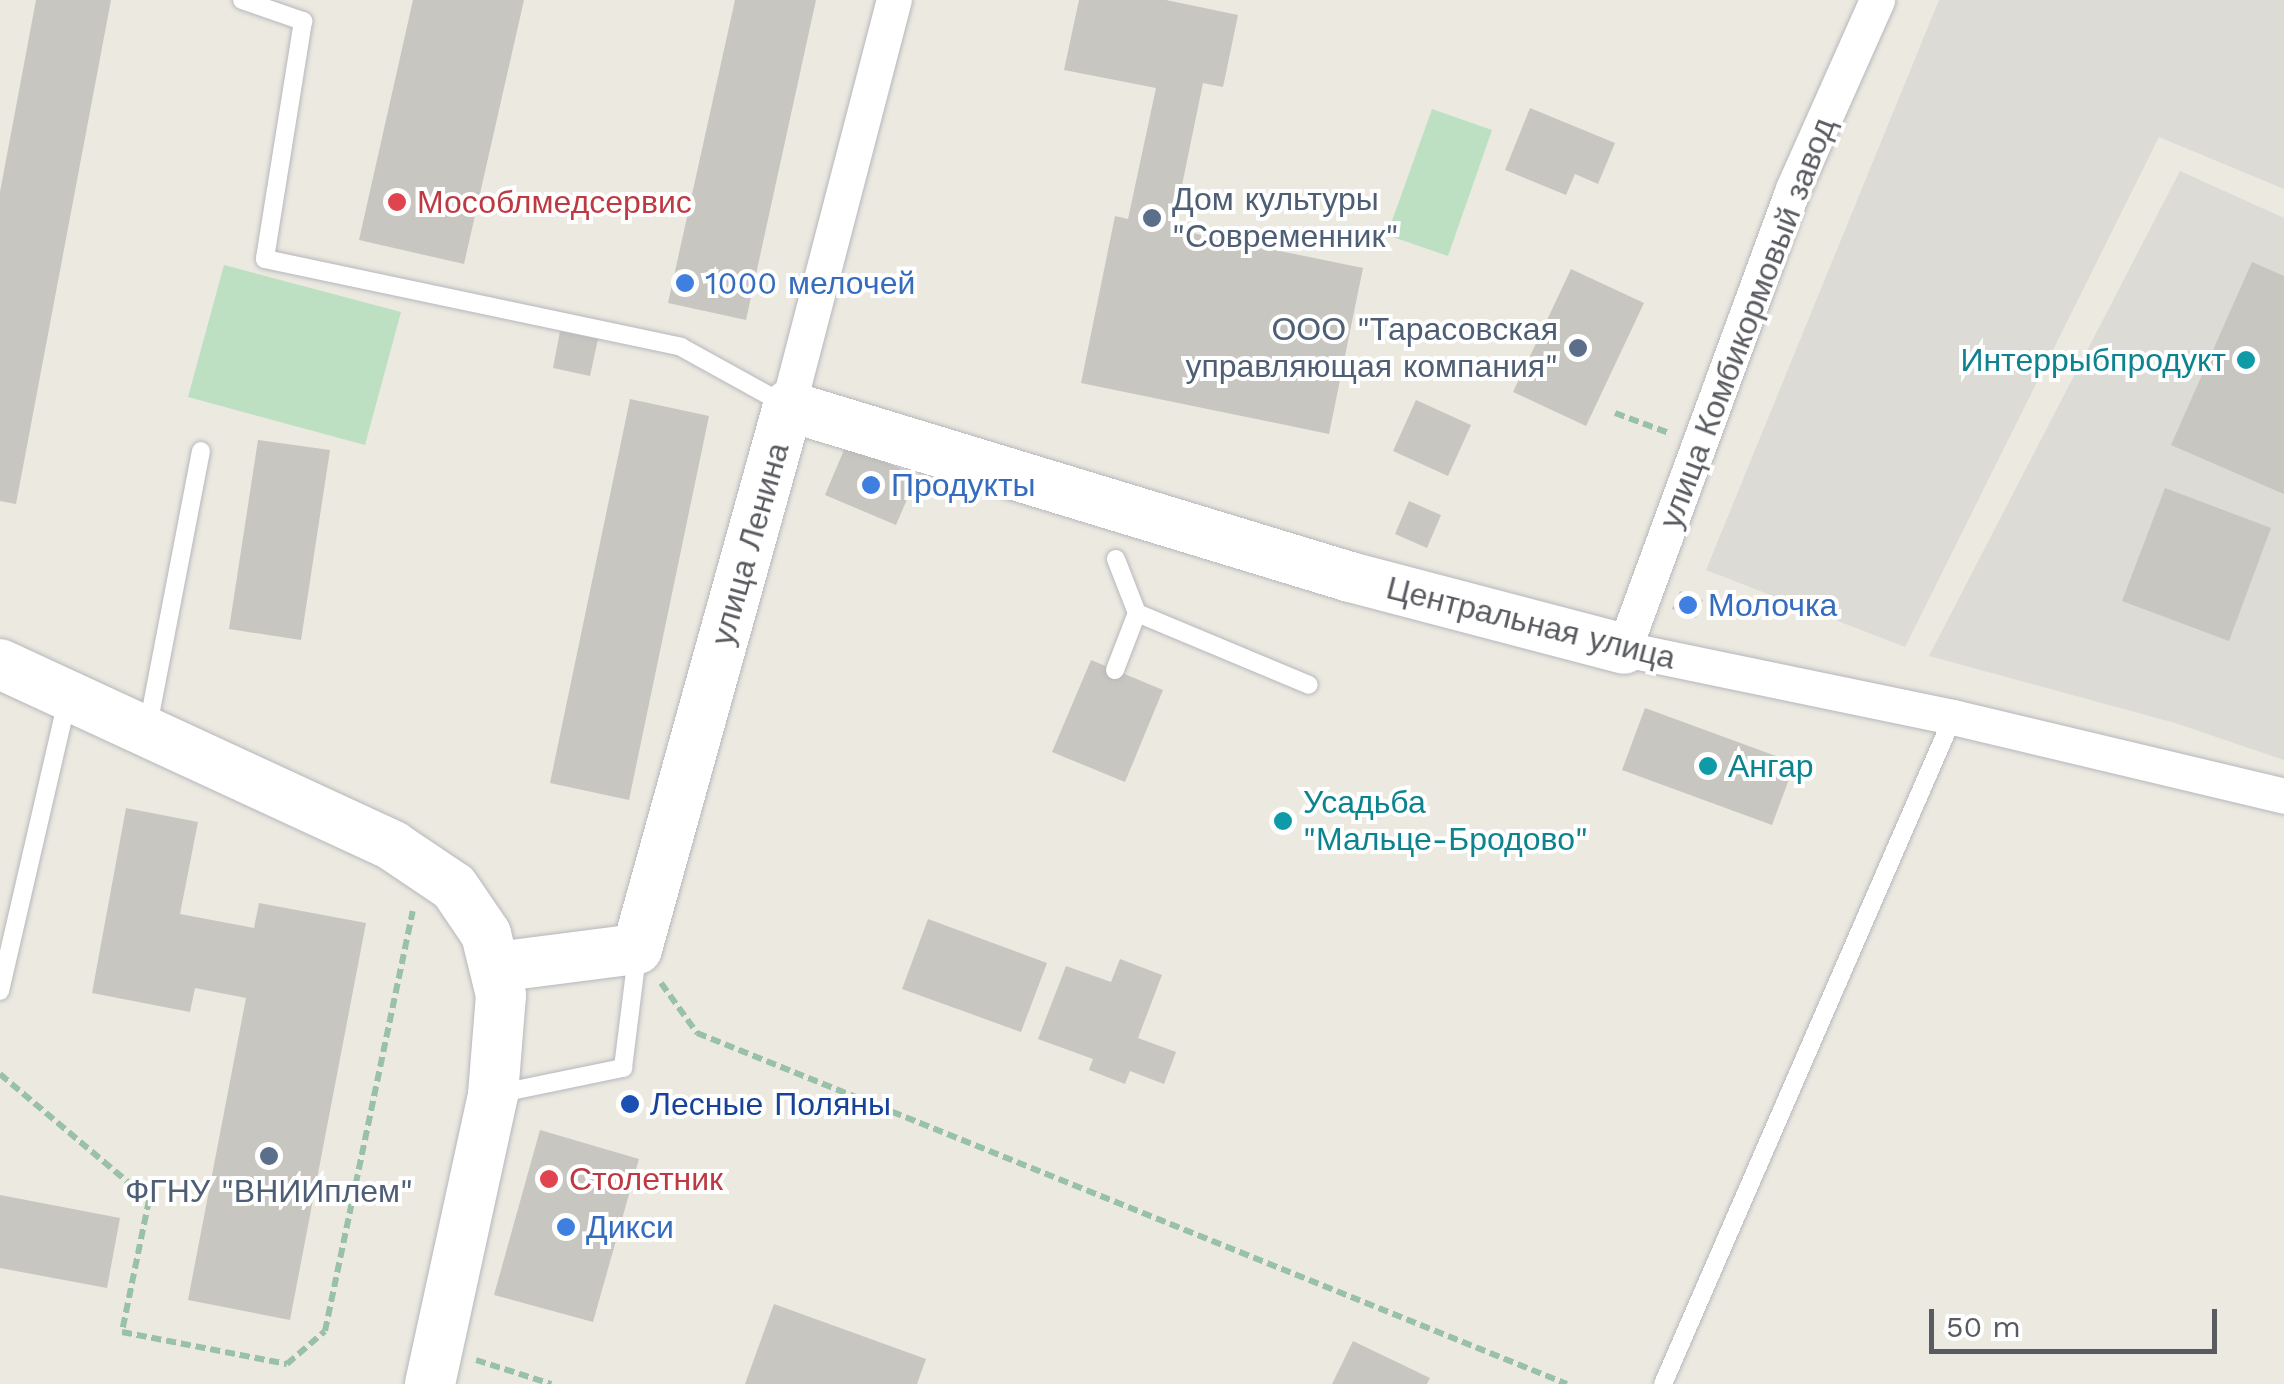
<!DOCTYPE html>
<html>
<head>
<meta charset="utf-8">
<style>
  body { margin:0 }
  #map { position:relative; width:2284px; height:1384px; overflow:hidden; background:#ebe9e0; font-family:"Work Sans",sans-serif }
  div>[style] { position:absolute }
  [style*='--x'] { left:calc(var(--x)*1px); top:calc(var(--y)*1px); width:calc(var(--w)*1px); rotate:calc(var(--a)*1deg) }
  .industrial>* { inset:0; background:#dcdbd5 }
  .green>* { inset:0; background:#bee0c2 }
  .building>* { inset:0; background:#c8c6c0 }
  .path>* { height:6px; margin-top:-3px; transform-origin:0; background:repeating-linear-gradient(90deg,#99c0a8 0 10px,transparent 0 15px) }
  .roads { filter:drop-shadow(0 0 2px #b6b7bc) drop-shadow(0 0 2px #b6b7bc) }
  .lane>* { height:18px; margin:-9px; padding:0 9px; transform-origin:9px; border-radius:9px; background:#fff }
  .street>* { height:35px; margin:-17.5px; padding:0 17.5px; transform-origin:17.5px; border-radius:17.5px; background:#fff }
  .secondary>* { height:50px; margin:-25px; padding:0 25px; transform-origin:25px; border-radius:25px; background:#fff }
  .dots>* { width:28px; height:28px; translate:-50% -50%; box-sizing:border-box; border:5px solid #fff; border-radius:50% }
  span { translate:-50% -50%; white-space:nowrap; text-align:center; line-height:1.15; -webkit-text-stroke:8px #fff; paint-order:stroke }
  .service-label { font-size:32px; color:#4e5e75 }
  .left { translate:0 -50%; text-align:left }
  .right { translate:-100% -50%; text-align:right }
  .health-label { font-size:32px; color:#be3a42 }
  .shop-label { font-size:32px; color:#366cbe }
  .street-label { font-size:32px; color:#595b60 }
  .culture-label { font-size:32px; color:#0d838f }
  .transit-label { font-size:32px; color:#164399 }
  .scale { position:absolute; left:1929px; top:1309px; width:288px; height:45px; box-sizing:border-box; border:5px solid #595b60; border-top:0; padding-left:12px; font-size:30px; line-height:35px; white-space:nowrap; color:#595b60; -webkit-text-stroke:8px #fff; paint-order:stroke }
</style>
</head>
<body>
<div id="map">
  <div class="industrial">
    <div style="clip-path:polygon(1939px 0,2284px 0,2284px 189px,2159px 137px,1905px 647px,1706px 570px)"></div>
    <div style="clip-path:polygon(2180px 171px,2284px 218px,2284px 760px,2175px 723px,1929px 656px)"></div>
  </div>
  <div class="green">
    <div style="clip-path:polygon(1432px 109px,1492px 130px,1448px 256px,1387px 235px)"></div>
    <div style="clip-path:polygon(224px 265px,401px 312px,365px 445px,188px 397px)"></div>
  </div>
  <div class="building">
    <div style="clip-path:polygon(36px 0,111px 0,16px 504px,0 501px,0 192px)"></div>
    <div style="clip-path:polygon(413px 0,524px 0,464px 264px,359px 240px)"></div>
    <div style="clip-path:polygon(735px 0,816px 0,746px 320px,668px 303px)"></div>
    <div style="clip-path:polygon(1079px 0,1166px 0,1238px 15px,1223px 87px,1203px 83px,1173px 229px,1363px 268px,1329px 434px,1081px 383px,1115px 216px,1128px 219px,1156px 88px,1064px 70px)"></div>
    <div style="clip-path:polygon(1530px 108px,1615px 143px,1598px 184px,1575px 174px,1566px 195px,1505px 170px)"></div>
    <div style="clip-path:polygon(2252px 262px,2284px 276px,2284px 494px,2171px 445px)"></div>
    <div style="clip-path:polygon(1571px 269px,1644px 303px,1586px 426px,1513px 392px)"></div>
    <div style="clip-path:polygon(560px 331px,598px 339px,590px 376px,553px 368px)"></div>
    <div style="clip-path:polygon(630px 399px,709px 416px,629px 800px,550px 783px)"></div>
    <div style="clip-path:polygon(1416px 400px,1471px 425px,1448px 476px,1393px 451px)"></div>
    <div style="clip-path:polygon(258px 440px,330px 450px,301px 640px,229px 629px)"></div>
    <div style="clip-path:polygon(846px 445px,917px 476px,896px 525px,825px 495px)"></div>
    <div style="clip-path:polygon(2165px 488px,2271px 528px,2229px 641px,2122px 601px)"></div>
    <div style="clip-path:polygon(1409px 501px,1441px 515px,1427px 548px,1395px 534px)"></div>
    <div style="clip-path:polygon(1680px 591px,1703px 600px,1696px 618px,1672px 609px)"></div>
    <div style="clip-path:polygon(1091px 660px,1163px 690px,1125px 782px,1052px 752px)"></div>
    <div style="clip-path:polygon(1645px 708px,1795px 763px,1772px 825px,1622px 770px)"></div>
    <div style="clip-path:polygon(126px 808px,198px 822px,180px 914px,254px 928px,259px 903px,366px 923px,290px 1320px,188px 1300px,246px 998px,195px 988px,190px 1012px,92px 993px)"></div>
    <div style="clip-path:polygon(928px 919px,1047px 963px,1021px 1032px,902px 989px)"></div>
    <div style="clip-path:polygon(1120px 959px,1162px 975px,1138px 1038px,1176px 1052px,1164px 1084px,1130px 1071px,1125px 1084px,1089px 1070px,1093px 1059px,1038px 1039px,1066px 966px,1111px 982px)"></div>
    <div style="clip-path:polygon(540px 1130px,639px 1159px,593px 1322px,494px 1295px)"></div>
    <div style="clip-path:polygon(0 1195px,120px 1218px,107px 1288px,0 1268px)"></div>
    <div style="clip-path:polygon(774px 1304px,926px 1359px,917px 1384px,745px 1384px)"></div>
    <div style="clip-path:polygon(1353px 1341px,1430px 1378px,1427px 1384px,1332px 1384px)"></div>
  </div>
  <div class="path">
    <div style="--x:1615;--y:413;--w:58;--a:20.3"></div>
    <div style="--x:661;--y:983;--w:62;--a:54.2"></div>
    <div style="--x:697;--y:1033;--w:938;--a:21.97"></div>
    <div style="--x:0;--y:1074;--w:195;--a:40.2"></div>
    <div style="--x:149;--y:1200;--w:135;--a:101.6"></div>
    <div style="--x:122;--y:1332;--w:168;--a:11"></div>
    <div style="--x:287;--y:1364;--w:50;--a:-41"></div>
    <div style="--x:325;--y:1331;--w:429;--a:-78.2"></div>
    <div style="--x:476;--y:1360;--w:79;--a:17.7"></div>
  </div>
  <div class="roads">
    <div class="lane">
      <div style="--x:242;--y:0;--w:65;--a:19"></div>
      <div style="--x:303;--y:21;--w:241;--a:99.1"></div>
      <div style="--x:265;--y:259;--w:425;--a:11.9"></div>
      <div style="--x:681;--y:347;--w:122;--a:28.9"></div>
      <div style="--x:1137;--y:613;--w:186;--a:22.7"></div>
      <div style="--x:1115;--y:670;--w:61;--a:-68.9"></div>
      <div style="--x:1137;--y:613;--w:58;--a:-111.3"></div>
      <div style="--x:148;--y:726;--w:280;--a:-79.1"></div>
      <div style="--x:0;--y:991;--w:298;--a:-77"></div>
      <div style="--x:496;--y:1094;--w:130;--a:-11.6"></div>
      <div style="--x:623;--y:1068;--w:114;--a:-82.9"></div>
      <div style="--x:1663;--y:1384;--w:727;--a:-66.5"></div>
    </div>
    <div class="street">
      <div style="--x:1877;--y:0;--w:207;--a:114"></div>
      <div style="--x:1793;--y:189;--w:490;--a:110.2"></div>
      <div style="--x:1624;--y:649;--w:336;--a:11.7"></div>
      <div style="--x:1953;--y:717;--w:340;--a:13.4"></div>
      <div style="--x:788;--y:406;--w:420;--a:-75.4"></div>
    </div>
    <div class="secondary">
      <div style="--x:0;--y:664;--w:433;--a:24.8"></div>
      <div style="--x:393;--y:846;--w:73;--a:33.9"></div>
      <div style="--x:454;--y:887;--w:57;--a:55.8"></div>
      <div style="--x:486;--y:934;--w:63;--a:76.2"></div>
      <div style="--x:501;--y:995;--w:100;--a:94.6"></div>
      <div style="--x:493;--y:1095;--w:296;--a:102.3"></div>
      <div style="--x:496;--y:967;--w:142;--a:-7.3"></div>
      <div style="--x:637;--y:949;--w:564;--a:-74.46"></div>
      <div style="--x:788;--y:406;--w:587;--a:16.92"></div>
      <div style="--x:1350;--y:577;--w:283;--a:14.7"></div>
    </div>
  </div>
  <div class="dots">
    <div style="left:397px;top:202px;background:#e0444e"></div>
    <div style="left:1152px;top:218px;background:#5c6f8a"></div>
    <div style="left:685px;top:283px;background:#3f7fe0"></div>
    <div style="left:1578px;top:348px;background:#5c6f8a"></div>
    <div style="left:2246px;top:360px;background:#0f9aa8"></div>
    <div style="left:871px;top:485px;background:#3f7fe0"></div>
    <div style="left:1688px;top:605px;background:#3f7fe0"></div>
    <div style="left:1708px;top:766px;background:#0f9aa8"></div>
    <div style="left:1283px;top:821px;background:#0f9aa8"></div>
    <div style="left:630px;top:1104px;background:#1a4fb4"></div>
    <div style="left:269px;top:1156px;background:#5c6f8a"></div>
    <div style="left:549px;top:1179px;background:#e0444e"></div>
    <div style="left:566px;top:1227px;background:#3f7fe0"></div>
  </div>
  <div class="service-label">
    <span class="left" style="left:1172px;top:218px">Дом культуры<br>"Современник"</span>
    <span class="right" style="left:1558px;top:348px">ООО "Тарасовская<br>управляющая компания"</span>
    <span style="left:269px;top:1191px">ФГНУ "ВНИИплем"</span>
  </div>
  <div class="health-label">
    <span class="left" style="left:417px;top:202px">Мособлмедсервис</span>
    <span class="left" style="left:569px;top:1179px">Столетник</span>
  </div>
  <div class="shop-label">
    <span class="left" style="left:705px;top:283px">1000 мелочей</span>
    <span class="left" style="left:891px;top:485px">Продукты</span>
    <span class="left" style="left:1708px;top:605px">Молочка</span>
    <span class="left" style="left:586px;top:1227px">Дикси</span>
  </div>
  <div class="street-label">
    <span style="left:1747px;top:323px;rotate:-69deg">улица Комбикормовый завод</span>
    <span style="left:750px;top:544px;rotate:-74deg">улица Ленина</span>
    <span style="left:1531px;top:623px;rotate:14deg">Центральная улица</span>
  </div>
  <div class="culture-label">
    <span class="right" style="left:2226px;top:360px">Интеррыбпродукт</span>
    <span class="left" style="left:1728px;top:766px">Ангар</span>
    <span class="left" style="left:1303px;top:821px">Усадьба<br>"Мальце-Бродово"</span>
  </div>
  <div class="transit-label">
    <span class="left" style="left:650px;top:1104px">Лесные Поляны</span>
  </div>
  <div class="scale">50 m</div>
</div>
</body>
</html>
